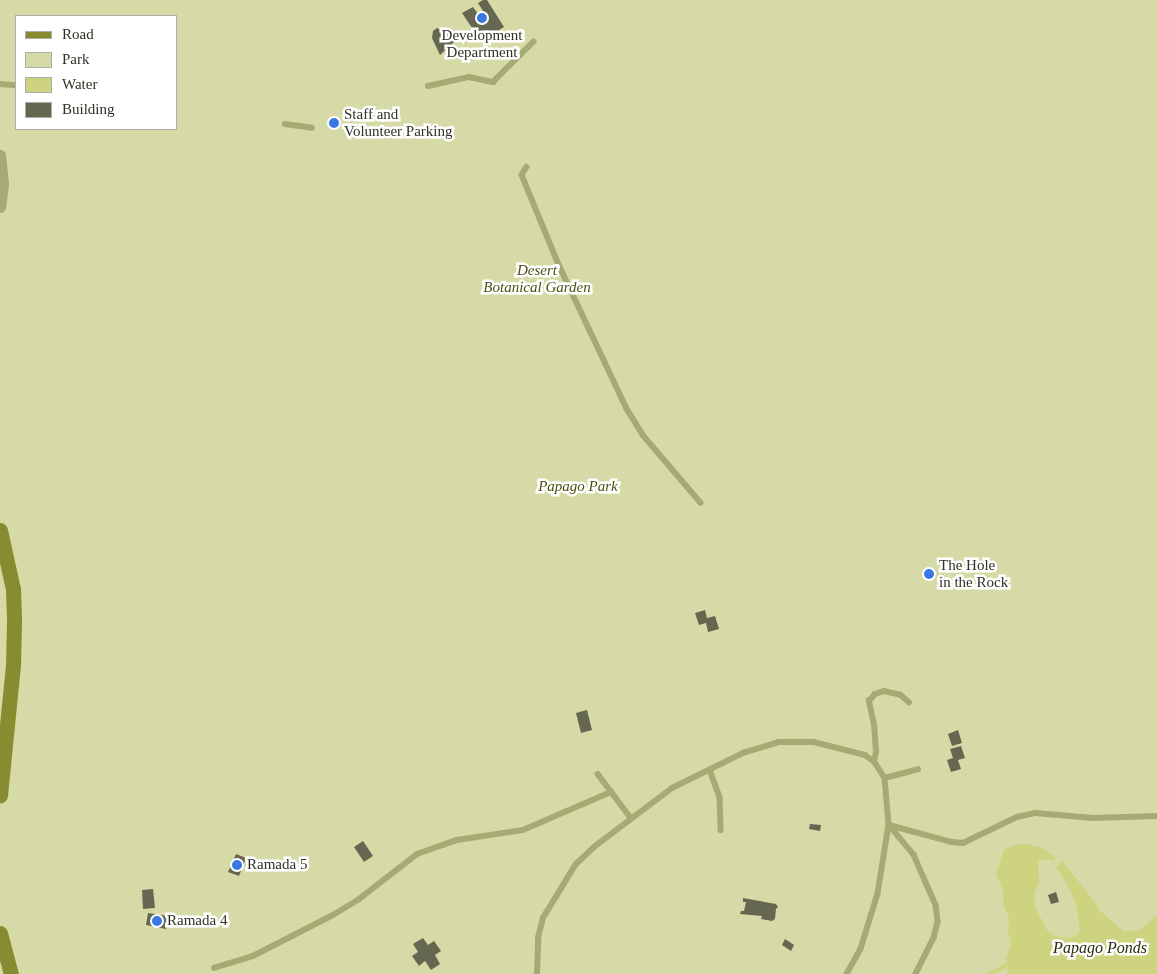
<!DOCTYPE html>
<html>
<head>
<meta charset="utf-8">
<style>
  body { margin:0 }
  #map { position:relative; width:1157px; height:974px; overflow:hidden; background:#e6e8ce; font-family:Georgia,serif }
  div>[style] { position:absolute }
  [style*='--x'] { left:calc(var(--x)*1px); top:calc(var(--y)*1px); width:calc(var(--w)*1px); rotate:calc(var(--a)*1deg) }
  .green>* { inset:0; background:#d6daa7 }
  .water>* { inset:0; background:#cdd37f }
  .stream>* { height:4px; margin:-2px; padding:0 2px; transform-origin:2px; border-radius:2px; background:#cdd37f }
  .building>* { inset:0; background:#656751 }
  .lane>* { height:5.5px; margin:-2.75px; padding:0 2.75px; transform-origin:2.75px; border-radius:2.75px; background:#a6aa73 }
  .street>* { height:11px; margin:-5.5px; padding:0 5.5px; transform-origin:5.5px; border-radius:5.5px; background:#a6aa73 }
  .secondary>* { height:15px; margin:-7.5px; padding:0 7.5px; transform-origin:7.5px; border-radius:7.5px; background:#888c31 }
  .dots>* { width:14px; height:14px; translate:-50% -50%; box-sizing:border-box; border:2px solid #fff; border-radius:50% }
  span { translate:-50% -50%; white-space:nowrap; text-align:center; line-height:1.15; -webkit-text-stroke:5px #fff; paint-order:stroke }
  .poi-label { font-size:15px; color:#2f3026 }
  .left { translate:0 -50%; text-align:left }
  .park-label { font-size:15px; color:#4e5011; font-style:italic }
  .water-label { font-size:16px; color:#2a2c07; font-style:italic }
  .legend { position:absolute; left:15px; top:15px; width:162px; height:115px; box-sizing:border-box; background:#fff; border:1px solid #acaca8; margin:0; padding:6px 9px; list-style:none; font-size:15px; color:#2f3026 }
  .legend li { display:flex; align-items:center; gap:10px; height:25px }
  .legend b { width:25px; border:1px solid #acaca8 }
</style>
</head>
<body>
<div id="map">
  <div class="green">
    <div style="clip-path:polygon(evenodd,0 0,1157px 0,1157px 974px,0 974px,0 0,16px 16px,176px 16px,176px 129px,16px 129px,16px 16px)"></div>
  </div>
  <div class="water">
    <div style="clip-path:polygon(1026px 844px,1043px 848px,1056px 858px,1054px 861px,1045px 859px,1038px 862px,1039px 883px,1034px 893px,1035px 907px,1047px 930px,1054px 936px,1068px 938px,1075px 936px,1080px 931px,1076px 904px,1067px 884px,1056px 867px,1062px 860px,1097px 905px,1098px 909px,1124px 932px,1140px 930px,1157px 915px,1157px 974px,1008px 974px,1006px 959px,1011px 944px,1008px 931px,1009px 918px,1004px 906px,1003px 891px,996px 873px,1004px 850px,1014px 845px)"></div>
  </div>
  <div class="stream">
    <div style="--x:990;--y:974;--w:19;--a:-28"></div>
  </div>
  <div class="building">
    <div style="clip-path:polygon(483px 0,487px 0,504px 27px,491px 35px,488px 30px,478px 37px,462px 13px,473px 7px,478px 14px,483px 11px,478px 3px)"></div>
    <div style="clip-path:polygon(437px 28px,453px 35px,455px 41px,440px 55px,432px 38px,433px 31px)"></div>
    <div style="clip-path:polygon(705px 610px,707px 618px,715px 616px,719px 629px,708px 632px,706px 623px,699px 625px,695px 613px)"></div>
    <div style="clip-path:polygon(587px 710px,592px 730px,581px 733px,576px 713px)"></div>
    <div style="clip-path:polygon(958px 730px,962px 743px,952px 746px,948px 734px)"></div>
    <div style="clip-path:polygon(961px 746px,965px 758px,958px 760px,961px 769px,951px 772px,947px 760px,953px 758px,950px 749px)"></div>
    <div style="clip-path:polygon(810px 824px,821px 825px,820px 831px,809px 829px)"></div>
    <div style="clip-path:polygon(363px 841px,373px 856px,364px 862px,354px 847px)"></div>
    <div style="clip-path:polygon(236px 854px,246px 858px,239px 876px,228px 872px)"></div>
    <div style="clip-path:polygon(153px 889px,155px 908px,143px 909px,142px 890px)"></div>
    <div style="clip-path:polygon(1056px 892px,1059px 902px,1051px 904px,1048px 895px)"></div>
    <div style="clip-path:polygon(743px 898px,776px 904px,778px 907px,776px 909px,775px 919px,772px 921px,761px 919px,762px 916px,740px 914px,741px 911px,744px 911px,746px 902px,743px 902px)"></div>
    <div style="clip-path:polygon(148px 913px,168px 916px,166px 929px,146px 925px)"></div>
    <div style="clip-path:polygon(423px 938px,428px 945px,434px 941px,441px 951px,435px 955px,440px 964px,431px 970px,425px 961px,419px 966px,412px 956px,418px 952px,413px 944px)"></div>
    <div style="clip-path:polygon(785px 939px,794px 945px,791px 951px,782px 945px)"></div>
  </div>
  <div class="lane">
    <div style="--x:0;--y:84;--w:16;--a:4"></div>
    <div style="--x:428;--y:86;--w:42;--a:-12.4"></div>
    <div style="--x:469;--y:77;--w:25;--a:12"></div>
    <div style="--x:493;--y:82;--w:57;--a:-45"></div>
    <div style="--x:285;--y:124;--w:27;--a:8"></div>
    <div style="--x:527;--y:167;--w:9;--a:122"></div>
    <div style="--x:522;--y:175;--w:100;--a:67.6"></div>
    <div style="--x:560;--y:267;--w:157;--a:64.7"></div>
    <div style="--x:627;--y:409;--w:31;--a:58"></div>
    <div style="--x:643;--y:435;--w:89;--a:49.5"></div>
    <div style="--x:874;--y:761;--w:9;--a:-77"></div>
    <div style="--x:876;--y:752;--w:27;--a:-94"></div>
    <div style="--x:874;--y:725;--w:25;--a:-102"></div>
    <div style="--x:869;--y:701;--w:9;--a:-49"></div>
    <div style="--x:875;--y:694;--w:9;--a:-18"></div>
    <div style="--x:884;--y:691;--w:17;--a:13"></div>
    <div style="--x:901;--y:695;--w:11;--a:41"></div>
    <div style="--x:710;--y:770;--w:30;--a:70"></div>
    <div style="--x:720;--y:798;--w:32;--a:88"></div>
    <div style="--x:598;--y:774;--w:55;--a:53.1"></div>
    <div style="--x:885;--y:778;--w:34;--a:-15"></div>
    <div style="--x:889;--y:825;--w:65;--a:15.1"></div>
    <div style="--x:952;--y:842;--w:11;--a:5"></div>
    <div style="--x:963;--y:843;--w:60;--a:-25.7"></div>
    <div style="--x:1017;--y:817;--w:19;--a:-12"></div>
    <div style="--x:1036;--y:813;--w:57;--a:5"></div>
    <div style="--x:1093;--y:818;--w:64;--a:-1.8"></div>
    <div style="--x:889;--y:825;--w:39;--a:50"></div>
    <div style="--x:914;--y:855;--w:55;--a:66.3"></div>
    <div style="--x:936;--y:905;--w:17;--a:83"></div>
    <div style="--x:938;--y:922;--w:16;--a:104"></div>
    <div style="--x:934;--y:938;--w:40;--a:116.6"></div>
    <div style="--x:214;--y:968;--w:41;--a:-17.1"></div>
    <div style="--x:253;--y:956;--w:90;--a:-27.1"></div>
    <div style="--x:333;--y:915;--w:29;--a:-31"></div>
    <div style="--x:358;--y:900;--w:75;--a:-37.9"></div>
    <div style="--x:417;--y:854;--w:42;--a:-19.3"></div>
    <div style="--x:457;--y:840;--w:67;--a:-8.6"></div>
    <div style="--x:523;--y:830;--w:96;--a:-23.4"></div>
    <div style="--x:537;--y:974;--w:36;--a:-88"></div>
    <div style="--x:538;--y:938;--w:21;--a:-76"></div>
    <div style="--x:543;--y:918;--w:63;--a:-58.6"></div>
    <div style="--x:576;--y:864;--w:25;--a:-43"></div>
    <div style="--x:594;--y:847;--w:98;--a:-37.1"></div>
    <div style="--x:672;--y:788;--w:79;--a:-26.2"></div>
    <div style="--x:743;--y:753;--w:37;--a:-17"></div>
    <div style="--x:778;--y:742;--w:36;--a:0"></div>
    <div style="--x:814;--y:742;--w:53;--a:14.3"></div>
    <div style="--x:865;--y:755;--w:11;--a:34"></div>
    <div style="--x:874;--y:761;--w:20;--a:57"></div>
    <div style="--x:885;--y:778;--w:47;--a:85.1"></div>
    <div style="--x:889;--y:825;--w:70;--a:99.1"></div>
    <div style="--x:878;--y:894;--w:58;--a:107.2"></div>
    <div style="--x:861;--y:949;--w:29;--a:119"></div>
  </div>
  <div class="street">
    <div style="--x:0;--y:155;--w:29;--a:84"></div>
    <div style="--x:3;--y:184;--w:23;--a:97"></div>
  </div>
  <div class="secondary">
    <div style="--x:0;--y:530;--w:60;--a:77.6"></div>
    <div style="--x:13;--y:589;--w:33;--a:88"></div>
    <div style="--x:14;--y:622;--w:43;--a:91.3"></div>
    <div style="--x:13;--y:665;--w:131;--a:95.7"></div>
    <div style="--x:0;--y:933;--w:42;--a:75"></div>
  </div>
  <div class="dots">
    <div style="left:482px;top:18px;background:#3b76e5"></div>
    <div style="left:334px;top:123px;background:#3b76e5"></div>
    <div style="left:929px;top:574px;background:#3b76e5"></div>
    <div style="left:237px;top:865px;background:#3b76e5"></div>
    <div style="left:157px;top:921px;background:#3b76e5"></div>
  </div>
  <div class="poi-label">
    <span style="left:482px;top:44px">Development<br>Department</span>
    <span class="left" style="left:344px;top:123px">Staff and<br>Volunteer Parking</span>
    <span class="left" style="left:939px;top:574px">The Hole<br>in the Rock</span>
    <span class="left" style="left:247px;top:865px">Ramada 5</span>
    <span class="left" style="left:167px;top:921px">Ramada 4</span>
  </div>
  <div class="park-label">
    <span style="left:537px;top:279px">Desert<br>Botanical Garden</span>
    <span style="left:578px;top:487px">Papago Park</span>
  </div>
  <div class="water-label">
    <span style="left:1100px;top:948px">Papago Ponds</span>
  </div>
  <ul class="legend">
  <li><b style="height:6px;background:#888c31"></b>Road</li>
  <li><b style="height:14px;background:#d6daa7"></b>Park</li>
  <li><b style="height:14px;background:#cdd37f"></b>Water</li>
  <li><b style="height:14px;background:#656751"></b>Building</li>
  </ul>
</div>
</body>
</html>
